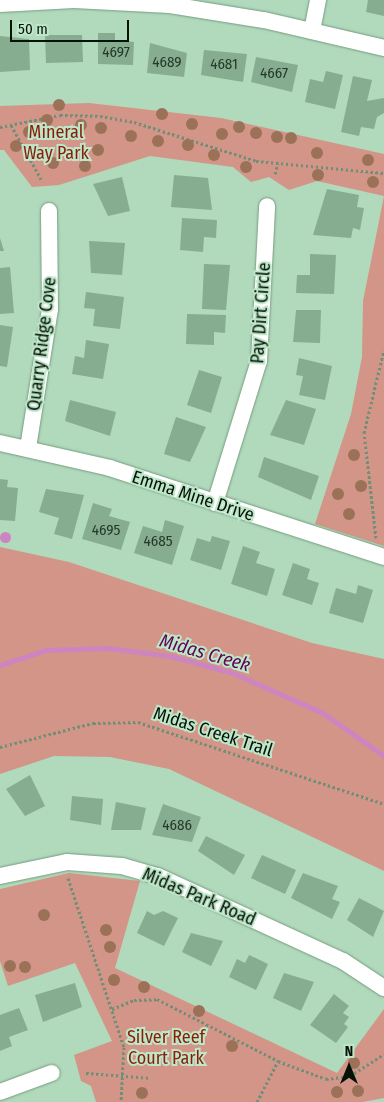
<!DOCTYPE html>
<html>
<head>
<meta charset="utf-8">
<style>
  body { margin:0 }
  #map { position:relative; width:384px; height:1102px; overflow:hidden; background:#b1d9bb; font-family:"Fira Sans Condensed",sans-serif }
  div>[style] { position:absolute }
  [style*='--x'] { left:calc(var(--x)*1px); top:calc(var(--y)*1px); width:calc(var(--w)*1px); rotate:calc(var(--a)*1deg) }
  .green>* { inset:0; background:#d29587 }
  .water>* { inset:0; background:#cc85c0 }
  .round { border-radius:50% }
  .stream>* { height:5px; margin:-2.5px; padding:0 2.5px; transform-origin:2.5px; border-radius:2.5px; background:#cc85c0 }
  .building>* { inset:0; background:#86ad90 }
  .path>* { height:3px; margin-top:-1.5px; transform-origin:0; background:repeating-linear-gradient(90deg,#708e78 0 2.5px,transparent 0 5px) }
  .roads { filter:drop-shadow(0 0 1px #769c80) drop-shadow(0 0 1px #769c80) }
  .street>* { height:16px; margin:-8px; padding:0 8px; transform-origin:8px; border-radius:8px; background:#fff }
  .trees>* { width:12px; height:12px; margin:-6px; border-radius:50%; background:#9b7258 }
  span { translate:-50% -50%; white-space:nowrap; text-align:center; line-height:1.15; -webkit-text-stroke:4px #bee6c8; paint-order:stroke }
  .number-label { font-size:15px; color:#25392a }
  .number-label span { -webkit-text-stroke-width:0 }
  .park-label { font-size:18px; color:#891d07 }
  .street-label { font-size:18px; color:#051208 }
  .water-label { font-size:19px; color:#5f0556; font-style:italic }
  .north { position:absolute; left:324px; top:1042px; width:50px; height:50px; -webkit-text-stroke:4px #bee6c8; paint-order:stroke; rotate:0deg; font-size:14px; font-weight:700; line-height:20px; text-align:center; color:#051208 }
  .north::after { content:''; display:block; margin:auto; width:18px; height:22px; background:#051208; clip-path:polygon(50% 0,100% 100%,50% 72%,0 100%) }
  .scale { position:absolute; left:10px; top:20px; width:119px; height:22px; box-sizing:border-box; border:2px solid #051208; border-top:0; padding-left:6px; font-size:15px; line-height:18px; white-space:nowrap; color:#051208; -webkit-text-stroke:4px #bee6c8; paint-order:stroke }
</style>
</head>
<body>
<div id="map">
  <div class="green">
    <div style="clip-path:polygon(89px 103px,221px 118px,384px 154px,384px 546px,315px 524px,351px 414px,362px 357px,363px 301px,384px 196px,317px 181px,289px 190px,269px 177px,251px 182px,233px 167px,150px 156px,59px 185px,32px 187px,4px 150px,0 150px,0 106px)"></div>
    <div style="clip-path:polygon(0 547px,69px 562px,312px 643px,384px 659px,384px 871px,169px 769px,110px 757px,54px 756px,0 774px)"></div>
    <div style="clip-path:polygon(69px 873px,140px 881px,115px 968px,337px 1073px,384px 1009px,384px 1098px,363px 1102px,96px 1102px,91px 1086px,81px 1081px,74px 1055px,112px 1041px,75px 963px,8px 986px,0 961px,0 889px)"></div>
  </div>
  <div class="water">
    <div class="round" style="left:-0.5px;top:531.5px;width:11px;height:11px"></div>
  </div>
  <div class="stream">
    <div style="--x:0;--y:665;--w:48;--a:-18.1"></div>
    <div style="--x:46;--y:650;--w:62;--a:-1.8"></div>
    <div style="--x:108;--y:648;--w:63;--a:7.4"></div>
    <div style="--x:170;--y:656;--w:65;--a:15.1"></div>
    <div style="--x:233;--y:673;--w:98;--a:24"></div>
    <div style="--x:323;--y:713;--w:75;--a:35.2"></div>
  </div>
  <div class="building">
    <div style="clip-path:polygon(368px 0,384px 0,384px 16px,366px 12px)"></div>
    <div style="clip-path:polygon(98px 33px,115px 33px,115px 40px,134px 42px,133px 65px,98px 64px)"></div>
    <div style="clip-path:polygon(45px 35px,82px 35px,83px 62px,46px 63px)"></div>
    <div style="clip-path:polygon(0 36px,29px 39px,30px 70px,0 72px)"></div>
    <div style="clip-path:polygon(150px 43px,187px 53px,184px 77px,147px 73px)"></div>
    <div style="clip-path:polygon(204px 50px,247px 54px,243px 82px,201px 75px)"></div>
    <div style="clip-path:polygon(256px 57px,298px 65px,292px 92px,251px 82px)"></div>
    <div style="clip-path:polygon(326px 71px,343px 75px,335px 109px,305px 102px,310px 79px,323px 82px)"></div>
    <div style="clip-path:polygon(353px 76px,372px 80px,367px 101px,384px 98px,384px 113px,377px 117px,374px 129px,361px 127px,359px 136px,341px 132px)"></div>
    <div style="clip-path:polygon(174px 175px,208px 178px,212px 210px,171px 207px)"></div>
    <div style="clip-path:polygon(122px 177px,130px 211px,108px 216px,93px 184px)"></div>
    <div style="clip-path:polygon(327px 189px,359px 195px,357px 207px,364px 208px,360px 230px,353px 228px,351px 238px,313px 235px)"></div>
    <div style="clip-path:polygon(182px 218px,217px 220px,216px 238px,204px 237px,203px 252px,180px 250px)"></div>
    <div style="clip-path:polygon(0 238px,4px 251px,0 251px)"></div>
    <div style="clip-path:polygon(89px 241px,125px 243px,122px 275px,91px 273px)"></div>
    <div style="clip-path:polygon(310px 254px,336px 255px,334px 294px,296px 293px,297px 275px,310px 275px)"></div>
    <div style="clip-path:polygon(204px 264px,230px 265px,226px 310px,202px 309px)"></div>
    <div style="clip-path:polygon(10px 267px,14px 313px,0 314px,0 268px)"></div>
    <div style="clip-path:polygon(86px 292px,124px 297px,120px 329px,93px 326px,95px 309px,84px 308px)"></div>
    <div style="clip-path:polygon(296px 310px,321px 310px,320px 343px,293px 342px)"></div>
    <div style="clip-path:polygon(187px 314px,226px 315px,225px 333px,214px 332px,214px 345px,186px 344px)"></div>
    <div style="clip-path:polygon(0 325px,13px 327px,7px 367px,0 366px)"></div>
    <div style="clip-path:polygon(86px 340px,109px 344px,103px 379px,72px 374px,75px 356px,84px 358px)"></div>
    <div style="clip-path:polygon(299px 358px,332px 366px,325px 400px,299px 395px,303px 376px,296px 375px)"></div>
    <div style="clip-path:polygon(199px 370px,222px 377px,211px 413px,187px 405px)"></div>
    <div style="clip-path:polygon(70px 400px,116px 412px,110px 436px,65px 421px)"></div>
    <div style="clip-path:polygon(286px 400px,316px 409px,304px 445px,270px 435px)"></div>
    <div style="clip-path:polygon(176px 417px,206px 427px,190px 462px,164px 454px)"></div>
    <div style="clip-path:polygon(264px 457px,319px 476px,311px 500px,258px 477px)"></div>
    <div style="clip-path:polygon(0 479px,8px 480px,7px 487px,18px 488px,15px 521px,0 520px)"></div>
    <div style="clip-path:polygon(46px 489px,84px 495px,72px 539px,54px 534px,59px 518px,39px 512px)"></div>
    <div style="clip-path:polygon(93px 503px,112px 509px,109px 516px,130px 522px,121px 550px,82px 539px)"></div>
    <div style="clip-path:polygon(165px 520px,184px 526px,172px 565px,134px 553px,143px 526px,162px 532px)"></div>
    <div style="clip-path:polygon(212px 536px,230px 541px,221px 570px,190px 560px,197px 538px,210px 542px)"></div>
    <div style="clip-path:polygon(243px 546px,260px 552px,256px 563px,275px 569px,267px 596px,231px 584px)"></div>
    <div style="clip-path:polygon(293px 563px,310px 569px,307px 579px,319px 583px,312px 605px,282px 595px)"></div>
    <div style="clip-path:polygon(358px 585px,373px 590px,363px 623px,329px 613px,336px 588px,356px 594px)"></div>
    <div style="clip-path:polygon(30px 775px,45px 806px,25px 816px,6px 789px)"></div>
    <div style="clip-path:polygon(72px 796px,103px 799px,101px 825px,70px 820px)"></div>
    <div style="clip-path:polygon(116px 802px,146px 808px,141px 830px,111px 830px)"></div>
    <div style="clip-path:polygon(163px 804px,201px 817px,192px 842px,152px 835px)"></div>
    <div style="clip-path:polygon(206px 836px,245px 855px,234px 875px,198px 851px)"></div>
    <div style="clip-path:polygon(262px 855px,296px 870px,285px 894px,251px 878px)"></div>
    <div style="clip-path:polygon(303px 873px,338px 886px,332px 899px,340px 902px,332px 919px,291px 898px)"></div>
    <div style="clip-path:polygon(359px 898px,384px 911px,373px 937px,347px 920px)"></div>
    <div style="clip-path:polygon(147px 911px,154px 915px,163px 911px,178px 918px,164px 946px,137px 933px)"></div>
    <div style="clip-path:polygon(191px 933px,223px 941px,211px 966px,182px 952px)"></div>
    <div style="clip-path:polygon(249px 955px,268px 964px,256px 990px,229px 977px,237px 959px,245px 963px)"></div>
    <div style="clip-path:polygon(284px 973px,314px 982px,301px 1011px,273px 998px)"></div>
    <div style="clip-path:polygon(75px 983px,82px 1007px,43px 1022px,35px 995px)"></div>
    <div style="clip-path:polygon(334px 994px,349px 1006px,343px 1013px,349px 1017px,344px 1024px,348px 1027px,336px 1043px,310px 1025px)"></div>
    <div style="clip-path:polygon(19px 1008px,28px 1030px,9px 1037px,12px 1046px,0 1051px,0 1015px)"></div>
  </div>
  <div class="path">
    <div style="--x:11;--y:125;--w:62;--a:60.9"></div>
    <div style="--x:0;--y:127;--w:61;--a:-11.3"></div>
    <div style="--x:60;--y:115;--w:40;--a:1.4"></div>
    <div style="--x:100;--y:116;--w:35;--a:10"></div>
    <div style="--x:134;--y:122;--w:128;--a:17.7"></div>
    <div style="--x:256;--y:161;--w:129;--a:5.4"></div>
    <div style="--x:275;--y:174;--w:11;--a:-75"></div>
    <div style="--x:376;--y:538;--w:106;--a:-96.5"></div>
    <div style="--x:364;--y:433;--w:85;--a:-76.5"></div>
    <div style="--x:0;--y:747;--w:96;--a:-14.5"></div>
    <div style="--x:93;--y:723;--w:45;--a:-1.3"></div>
    <div style="--x:138;--y:722;--w:259;--a:18.4"></div>
    <div style="--x:68;--y:878;--w:178;--a:71.7"></div>
    <div style="--x:124;--y:1047;--w:55;--a:93.1"></div>
    <div style="--x:112;--y:1009;--w:24;--a:-22"></div>
    <div style="--x:134;--y:1000;--w:23;--a:-2"></div>
    <div style="--x:157;--y:999;--w:136;--a:27.1"></div>
    <div style="--x:278;--y:1061;--w:51;--a:20.6"></div>
    <div style="--x:326;--y:1079;--w:24;--a:-7"></div>
    <div style="--x:350;--y:1076;--w:40;--a:-32.9"></div>
    <div style="--x:86;--y:1073;--w:65;--a:4.4"></div>
    <div style="--x:257;--y:1102;--w:46;--a:-62.9"></div>
  </div>
  <div class="roads">
    <div class="street">
      <div style="--x:0;--y:4;--w:74;--a:-3.1"></div>
      <div style="--x:74;--y:0;--w:96;--a:3"></div>
      <div style="--x:170;--y:5;--w:95;--a:9.1"></div>
      <div style="--x:264;--y:20;--w:123;--a:13.1"></div>
      <div style="--x:312;--y:31;--w:32;--a:-79"></div>
      <div style="--x:0;--y:443;--w:113;--a:12.8"></div>
      <div style="--x:110;--y:468;--w:288;--a:18"></div>
      <div style="--x:28;--y:448;--w:141;--a:-81"></div>
      <div style="--x:50;--y:309;--w:98;--a:-90.6"></div>
      <div style="--x:215;--y:503;--w:149;--a:-72.8"></div>
      <div style="--x:259;--y:361;--w:155;--a:-87"></div>
      <div style="--x:0;--y:876;--w:68;--a:-11.8"></div>
      <div style="--x:67;--y:862;--w:55;--a:4.2"></div>
      <div style="--x:122;--y:866;--w:37;--a:16"></div>
      <div style="--x:158;--y:876;--w:204;--a:24.7"></div>
      <div style="--x:343;--y:961;--w:49;--a:33.4"></div>
      <div style="--x:0;--y:1092;--w:55;--a:-20.1"></div>
    </div>
  </div>
  <div class="trees">
    <div style="left:59px;top:105px"></div>
    <div style="left:162px;top:114px"></div>
    <div style="left:47px;top:120px"></div>
    <div style="left:192px;top:124px"></div>
    <div style="left:81px;top:125px"></div>
    <div style="left:239px;top:127px"></div>
    <div style="left:101px;top:128px"></div>
    <div style="left:29px;top:132px"></div>
    <div style="left:256px;top:133px"></div>
    <div style="left:222px;top:134px"></div>
    <div style="left:131px;top:136px"></div>
    <div style="left:277px;top:137px"></div>
    <div style="left:291px;top:138px"></div>
    <div style="left:158px;top:141px"></div>
    <div style="left:188px;top:145px"></div>
    <div style="left:16px;top:146px"></div>
    <div style="left:98px;top:150px"></div>
    <div style="left:317px;top:153px"></div>
    <div style="left:214px;top:155px"></div>
    <div style="left:368px;top:160px"></div>
    <div style="left:53px;top:163px"></div>
    <div style="left:85px;top:166px"></div>
    <div style="left:246px;top:167px"></div>
    <div style="left:318px;top:175px"></div>
    <div style="left:373px;top:182px"></div>
    <div style="left:354px;top:455px"></div>
    <div style="left:361px;top:486px"></div>
    <div style="left:338px;top:494px"></div>
    <div style="left:349px;top:514px"></div>
    <div style="left:44px;top:915px"></div>
    <div style="left:106px;top:930px"></div>
    <div style="left:110px;top:947px"></div>
    <div style="left:10px;top:966px"></div>
    <div style="left:25px;top:967px"></div>
    <div style="left:114px;top:980px"></div>
    <div style="left:144px;top:987px"></div>
    <div style="left:199px;top:1011px"></div>
    <div style="left:232px;top:1046px"></div>
    <div style="left:354px;top:1063px"></div>
    <div style="left:358px;top:1091px"></div>
    <div style="left:337px;top:1092px"></div>
    <div style="left:142px;top:1093px"></div>
  </div>
  <div class="number-label">
    <span style="left:116px;top:53px">4697</span>
    <span style="left:167px;top:63px">4689</span>
    <span style="left:224px;top:65px">4681</span>
    <span style="left:274px;top:74px">4667</span>
    <span style="left:106px;top:531px">4695</span>
    <span style="left:158px;top:542px">4685</span>
    <span style="left:177px;top:826px">4686</span>
  </div>
  <div class="park-label">
    <span style="left:56px;top:143px">Mineral<br>Way Park</span>
    <span style="left:166px;top:1048px">Silver Reef<br>Court Park</span>
  </div>
  <div class="street-label">
    <span style="left:261px;top:313px;rotate:-86deg">Pay Dirt Circle</span>
    <span style="left:42px;top:344px;rotate:-83deg">Quarry Ridge Cove</span>
    <span style="left:193px;top:496px;rotate:18deg">Emma Mine Drive</span>
    <span style="left:213px;top:732px;rotate:18deg">Midas Creek Trail</span>
    <span style="left:199px;top:897px;rotate:23deg">Midas Park Road</span>
  </div>
  <div class="water-label">
    <span style="left:205px;top:653px;rotate:16deg">Midas Creek</span>
  </div>
  <div class="north">N</div>
  <div class="scale">50 m</div>
</div>
</body>
</html>
